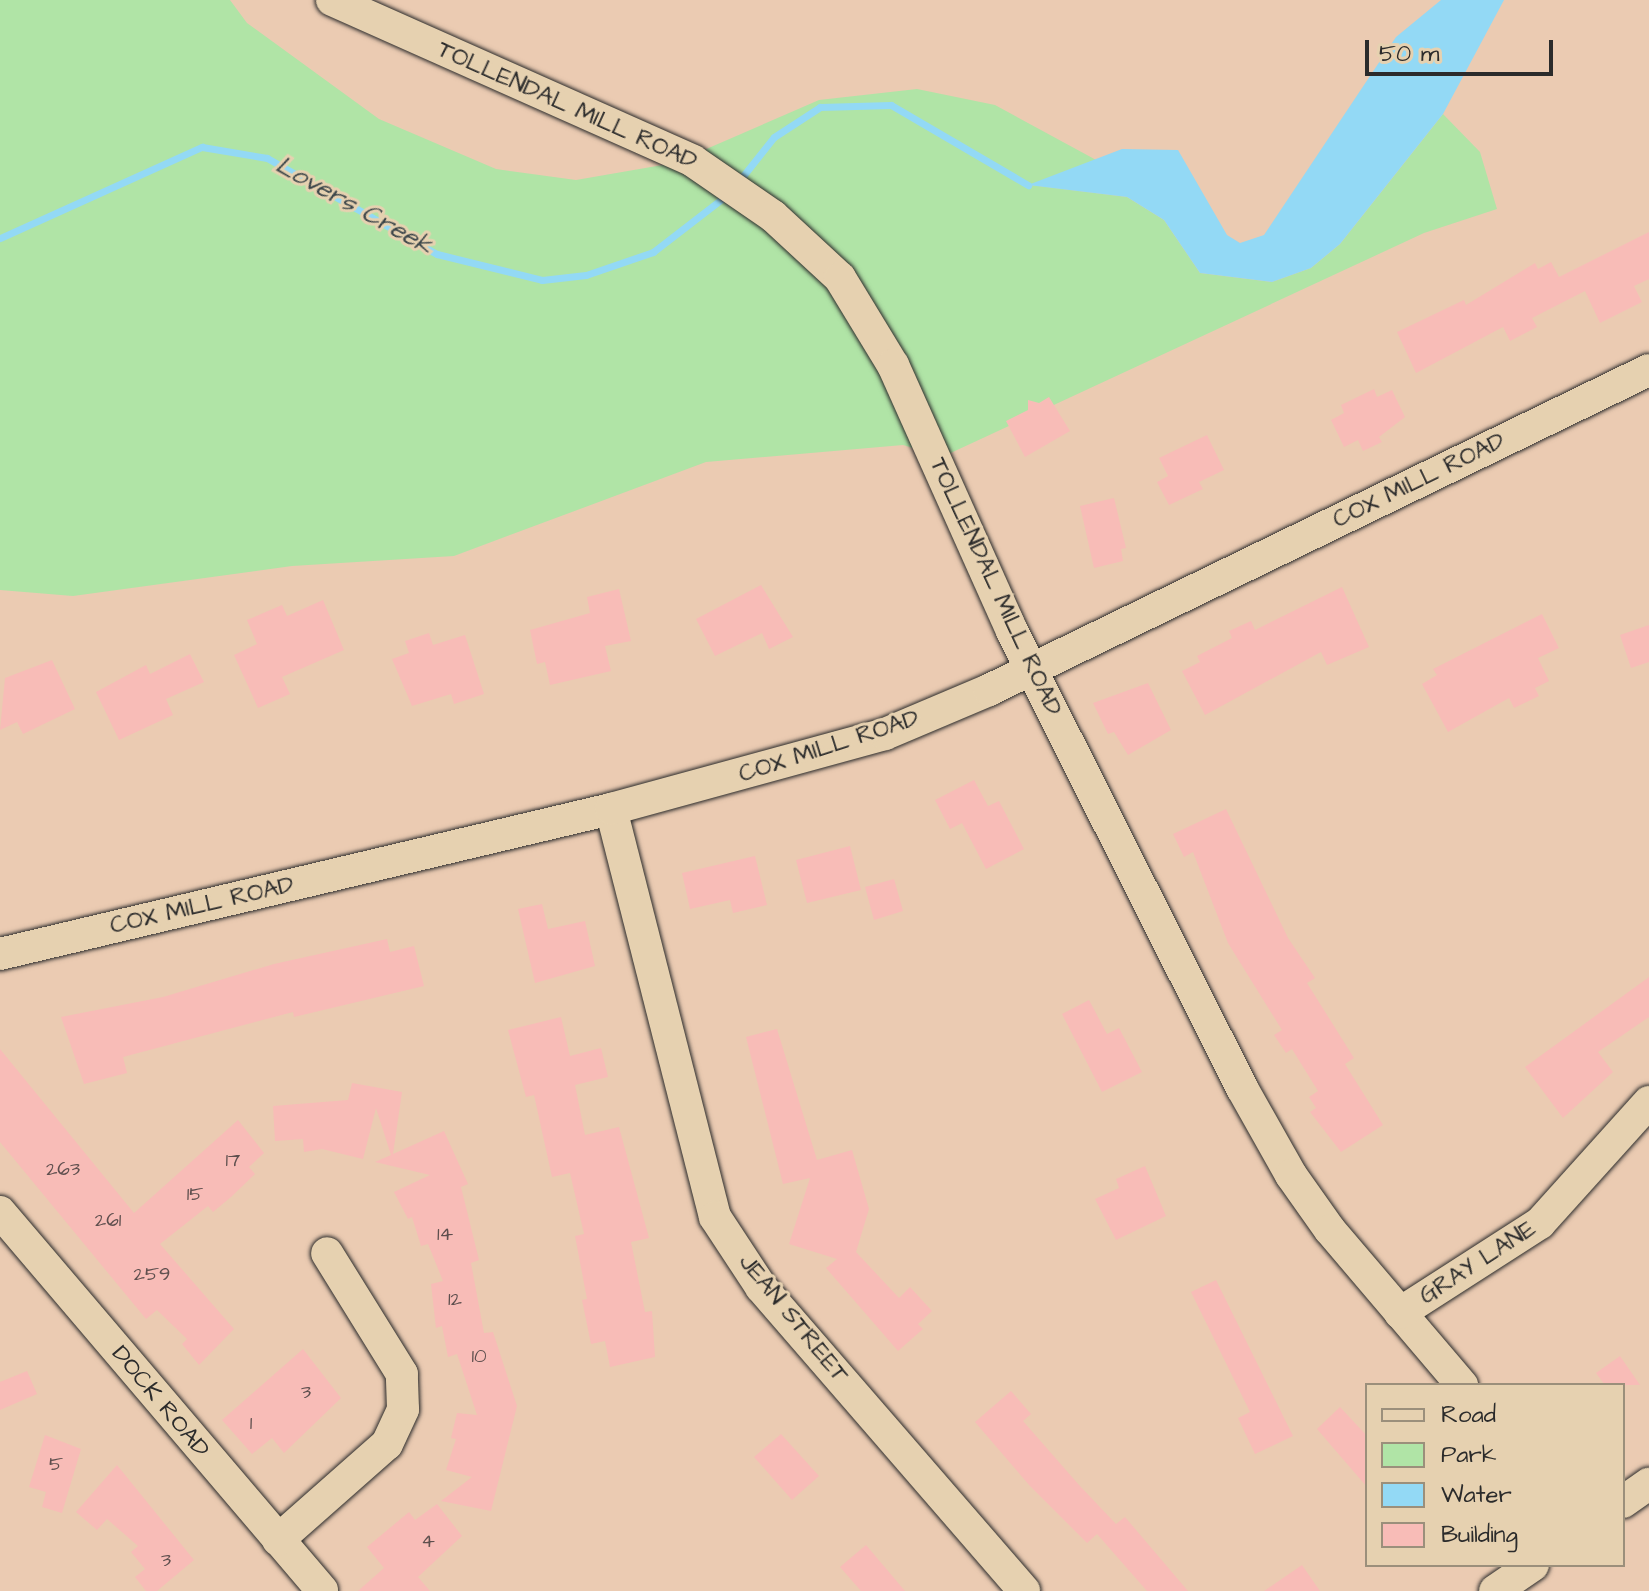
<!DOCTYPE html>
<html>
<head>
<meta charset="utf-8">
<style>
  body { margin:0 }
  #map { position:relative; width:1649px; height:1591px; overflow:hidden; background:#ebcbb2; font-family:"Architects Daughter",sans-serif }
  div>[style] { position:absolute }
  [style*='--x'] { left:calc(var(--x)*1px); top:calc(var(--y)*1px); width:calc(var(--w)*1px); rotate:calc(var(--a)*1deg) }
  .green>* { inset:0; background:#b0e4a6 }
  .water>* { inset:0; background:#93d9f5 }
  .stream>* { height:7px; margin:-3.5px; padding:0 3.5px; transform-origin:3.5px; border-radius:3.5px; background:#93d9f5 }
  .building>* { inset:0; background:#f8bcb7 }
  .roads { filter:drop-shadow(0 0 2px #2b2b2b) drop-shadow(0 0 2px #2b2b2b) }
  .minor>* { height:32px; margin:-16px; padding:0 16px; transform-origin:16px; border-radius:16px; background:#e6d1b0 }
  span { translate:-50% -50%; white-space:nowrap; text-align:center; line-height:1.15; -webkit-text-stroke:6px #e6d1b0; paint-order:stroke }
  .number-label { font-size:20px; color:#5e4f4e }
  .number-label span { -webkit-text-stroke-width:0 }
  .street-label { font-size:24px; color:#2b2b2b }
  .water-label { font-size:26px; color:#3b4549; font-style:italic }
  .legend { position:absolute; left:1365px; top:1383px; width:260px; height:184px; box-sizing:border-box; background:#e6d1b0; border:2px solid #9b8f7b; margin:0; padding:10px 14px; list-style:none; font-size:24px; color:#2b2b2b }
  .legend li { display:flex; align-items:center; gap:16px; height:40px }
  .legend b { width:40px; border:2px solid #9b8f7b }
  .scale { position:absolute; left:1365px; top:40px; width:188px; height:36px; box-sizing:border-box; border:4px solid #2b2b2b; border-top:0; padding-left:10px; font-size:24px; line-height:28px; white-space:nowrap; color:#2b2b2b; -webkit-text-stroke:6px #e6d1b0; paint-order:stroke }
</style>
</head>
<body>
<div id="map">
  <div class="green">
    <div style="clip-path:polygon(0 0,230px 0,247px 23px,379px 119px,496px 169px,576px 180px,674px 163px,819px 100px,917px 89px,995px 105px,1098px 161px,1030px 185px,1127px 197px,1164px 220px,1200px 273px,1272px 282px,1311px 268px,1340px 244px,1443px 114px,1480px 152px,1497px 209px,1424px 233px,942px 457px,903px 445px,706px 462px,454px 556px,292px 566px,73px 596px,0 590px)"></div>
  </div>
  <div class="water">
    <div style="clip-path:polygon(1441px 0,1504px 0,1443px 114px,1340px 244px,1311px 268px,1272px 282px,1200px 273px,1164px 220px,1127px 197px,1028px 185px,1122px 149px,1178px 150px,1227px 235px,1240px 243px,1264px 235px,1396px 37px)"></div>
  </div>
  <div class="stream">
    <div style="--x:739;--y:181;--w:56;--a:-51.5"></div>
    <div style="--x:774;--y:137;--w:55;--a:-33.1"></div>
    <div style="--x:820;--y:107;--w:71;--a:-1.6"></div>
    <div style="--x:891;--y:105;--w:159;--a:30.3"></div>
    <div style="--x:0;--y:238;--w:222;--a:-24.3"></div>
    <div style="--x:202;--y:147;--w:66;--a:9.6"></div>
    <div style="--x:267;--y:158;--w:195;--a:29.5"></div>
    <div style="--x:437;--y:254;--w:108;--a:13.9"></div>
    <div style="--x:542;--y:280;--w:44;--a:-6.5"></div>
    <div style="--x:586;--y:275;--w:71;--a:-18.9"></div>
    <div style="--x:653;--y:252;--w:95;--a:-37.7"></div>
  </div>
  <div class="building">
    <div style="clip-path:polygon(1649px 232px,1649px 279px,1634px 286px,1642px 302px,1600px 323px,1585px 291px,1532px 318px,1537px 327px,1510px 341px,1503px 327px,1416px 373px,1397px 332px,1464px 300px,1466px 305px,1535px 263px,1538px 269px,1551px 262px,1559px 277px)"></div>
    <div style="clip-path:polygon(1374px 389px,1377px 397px,1392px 390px,1405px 417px,1379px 437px,1382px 442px,1363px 451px,1358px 440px,1344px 447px,1331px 420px,1344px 413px,1341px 405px)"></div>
    <div style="clip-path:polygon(1049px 397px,1070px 431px,1025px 457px,1006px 421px,1028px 410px,1028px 400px,1039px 403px)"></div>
    <div style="clip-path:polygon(1207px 435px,1224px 470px,1199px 482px,1203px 489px,1169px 505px,1157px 482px,1168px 476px,1159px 458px)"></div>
    <div style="clip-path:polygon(1114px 498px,1126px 548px,1121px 549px,1123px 561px,1094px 568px,1080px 506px)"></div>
    <div style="clip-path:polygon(761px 585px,793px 637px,769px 649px,762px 633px,715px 656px,696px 619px)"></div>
    <div style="clip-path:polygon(1342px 587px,1369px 647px,1327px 665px,1321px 652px,1205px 715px,1182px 671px,1200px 662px,1197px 656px,1232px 638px,1229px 631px,1251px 621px,1255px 630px)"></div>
    <div style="clip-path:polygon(619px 589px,631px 641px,605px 646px,611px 671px,550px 685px,545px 662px,537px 664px,530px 630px,590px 613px,587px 597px)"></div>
    <div style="clip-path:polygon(323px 600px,344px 650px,282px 677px,290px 694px,258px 708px,234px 655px,257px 644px,247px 620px,282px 605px,287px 616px)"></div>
    <div style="clip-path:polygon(1542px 614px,1559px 648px,1538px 658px,1549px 681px,1535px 688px,1539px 696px,1514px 708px,1509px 698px,1448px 732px,1422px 684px,1437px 675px,1433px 669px)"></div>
    <div style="clip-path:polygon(1649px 625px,1649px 662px,1631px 668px,1620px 635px)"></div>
    <div style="clip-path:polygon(429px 633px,433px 645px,465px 635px,484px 694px,454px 704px,451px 694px,412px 706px,392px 659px,409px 653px,405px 641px)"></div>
    <div style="clip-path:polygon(190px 654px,204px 682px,166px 699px,173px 715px,119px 740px,96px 692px,146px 665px,150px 674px)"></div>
    <div style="clip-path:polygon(52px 660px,75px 709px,23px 734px,17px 722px,0 730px,5px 678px)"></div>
    <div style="clip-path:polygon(1148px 683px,1171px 730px,1128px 755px,1114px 732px,1108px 734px,1093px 703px)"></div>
    <div style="clip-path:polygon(974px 780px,988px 806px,999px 801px,1024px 849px,986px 869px,962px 823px,950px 829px,935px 800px)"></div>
    <div style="clip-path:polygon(1226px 809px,1288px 938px,1315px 978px,1307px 983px,1354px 1058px,1345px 1064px,1383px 1125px,1341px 1152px,1310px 1112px,1316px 1108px,1309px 1097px,1318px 1091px,1292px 1049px,1286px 1053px,1274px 1035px,1282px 1030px,1228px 943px,1193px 852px,1184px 857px,1173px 834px)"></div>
    <div style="clip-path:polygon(850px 846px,861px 890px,807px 903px,796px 860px)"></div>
    <div style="clip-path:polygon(755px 856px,767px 905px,733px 913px,730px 900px,690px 909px,682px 873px)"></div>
    <div style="clip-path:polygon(894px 879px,903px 911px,874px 920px,865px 887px)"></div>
    <div style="clip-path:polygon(542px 904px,548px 929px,585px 921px,595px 966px,535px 983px,518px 909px)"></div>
    <div style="clip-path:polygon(387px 939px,390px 952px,414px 946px,424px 986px,294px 1017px,293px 1012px,123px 1057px,127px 1073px,84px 1084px,61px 1017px,163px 997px,274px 964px)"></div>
    <div style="clip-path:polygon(1649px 977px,1649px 1017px,1598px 1052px,1613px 1072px,1563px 1118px,1525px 1067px)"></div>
    <div style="clip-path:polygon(1089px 1000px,1107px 1034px,1119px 1028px,1142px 1072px,1102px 1092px,1062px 1014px)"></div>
    <div style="clip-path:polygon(561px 1017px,570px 1056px,601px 1048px,608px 1077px,575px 1085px,585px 1135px,619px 1127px,649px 1238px,631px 1242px,645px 1312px,652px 1311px,655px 1357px,610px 1367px,605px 1341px,591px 1344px,582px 1300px,587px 1299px,575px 1236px,584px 1234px,570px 1173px,552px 1177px,534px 1095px,526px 1097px,508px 1030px)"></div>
    <div style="clip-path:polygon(777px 1029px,817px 1160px,852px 1150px,869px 1209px,856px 1252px,899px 1298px,910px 1287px,932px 1311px,918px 1324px,923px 1329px,898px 1351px,826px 1268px,837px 1259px,789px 1244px,810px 1178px,783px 1184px,746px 1037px)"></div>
    <div style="clip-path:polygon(0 1049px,134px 1213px,238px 1120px,264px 1153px,249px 1167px,255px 1174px,231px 1197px,213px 1212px,208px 1206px,160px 1244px,234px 1329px,199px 1365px,182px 1344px,187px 1339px,157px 1310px,146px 1319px,0 1142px)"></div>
    <div style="clip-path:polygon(352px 1083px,402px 1092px,393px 1154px,444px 1131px,468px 1184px,461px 1187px,479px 1260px,471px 1263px,484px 1333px,493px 1332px,517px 1406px,491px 1511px,441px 1501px,472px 1477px,446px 1470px,456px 1439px,451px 1438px,457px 1413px,477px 1415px,457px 1354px,448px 1357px,442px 1326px,436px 1328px,431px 1284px,443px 1281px,428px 1244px,421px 1246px,412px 1217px,408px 1219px,394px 1192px,430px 1175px,375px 1162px,391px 1155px,376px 1108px,363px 1159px,322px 1149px,304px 1152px,303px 1139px,275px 1141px,273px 1106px,348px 1100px)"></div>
    <div style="clip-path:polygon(1145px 1166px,1166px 1216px,1116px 1240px,1095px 1199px,1119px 1188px,1116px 1179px)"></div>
    <div style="clip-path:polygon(1216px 1280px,1293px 1436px,1255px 1454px,1238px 1418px,1250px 1412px,1191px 1292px)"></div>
    <div style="clip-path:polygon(303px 1349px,341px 1398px,284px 1453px,272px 1438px,252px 1454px,222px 1420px)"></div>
    <div style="clip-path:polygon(1620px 1356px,1640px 1385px,1605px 1385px,1596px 1373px)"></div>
    <div style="clip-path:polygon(27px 1371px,37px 1394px,0 1410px,0 1382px)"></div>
    <div style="clip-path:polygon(1011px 1391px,1031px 1414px,1023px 1421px,1079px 1485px,1116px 1524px,1125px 1517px,1188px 1591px,1147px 1591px,1097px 1534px,1087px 1543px,1030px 1486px,975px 1422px)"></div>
    <div style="clip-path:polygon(1340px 1407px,1367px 1436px,1367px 1487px,1317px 1429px)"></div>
    <div style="clip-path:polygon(781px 1434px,819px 1476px,792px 1500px,754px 1457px)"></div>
    <div style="clip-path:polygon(45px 1435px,81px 1449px,62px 1513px,42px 1507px,46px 1492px,29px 1487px)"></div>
    <div style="clip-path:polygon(117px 1465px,194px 1560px,157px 1591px,146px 1591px,135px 1577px,145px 1569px,131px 1552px,138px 1546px,107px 1519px,97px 1530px,76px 1512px)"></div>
    <div style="clip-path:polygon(437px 1504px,462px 1536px,418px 1577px,430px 1591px,358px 1591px,384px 1568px,367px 1547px,409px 1512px,415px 1520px)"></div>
    <div style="clip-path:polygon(866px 1545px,905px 1591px,861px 1591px,840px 1567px)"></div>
    <div style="clip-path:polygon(1302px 1565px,1320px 1591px,1264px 1591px)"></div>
  </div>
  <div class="roads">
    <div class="minor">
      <div style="--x:332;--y:0;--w:395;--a:24"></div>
      <div style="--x:693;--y:161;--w:97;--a:34.5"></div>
      <div style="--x:773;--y:216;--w:91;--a:42.8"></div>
      <div style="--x:840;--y:278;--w:102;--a:58.7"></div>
      <div style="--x:893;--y:365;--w:291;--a:65.9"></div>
      <div style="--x:1012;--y:631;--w:512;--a:63.28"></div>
      <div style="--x:1242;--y:1088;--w:100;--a:60.6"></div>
      <div style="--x:1291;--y:1175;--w:67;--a:54.7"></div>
      <div style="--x:1330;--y:1230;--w:204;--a:49.6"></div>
      <div style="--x:611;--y:809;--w:421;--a:75.7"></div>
      <div style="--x:715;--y:1217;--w:84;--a:56.7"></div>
      <div style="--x:761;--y:1287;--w:402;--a:49.1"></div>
      <div style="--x:0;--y:954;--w:628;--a:-13.35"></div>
      <div style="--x:611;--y:809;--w:284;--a:-15.3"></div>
      <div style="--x:885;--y:734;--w:113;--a:-22.9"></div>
      <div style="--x:989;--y:690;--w:733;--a:-25.87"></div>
      <div style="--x:0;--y:1212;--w:497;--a:49.6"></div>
      <div style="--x:1400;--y:1313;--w:166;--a:-32.7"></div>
      <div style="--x:1540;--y:1223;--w:163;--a:-48"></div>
      <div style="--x:1623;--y:1502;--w:32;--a:-35"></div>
      <div style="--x:278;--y:1540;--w:145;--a:-41.4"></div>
      <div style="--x:387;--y:1444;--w:38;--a:-65"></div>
      <div style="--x:403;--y:1409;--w:35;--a:-92"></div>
      <div style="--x:402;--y:1374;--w:142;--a:-121.8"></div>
      <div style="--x:1495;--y:1591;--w:46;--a:-34.4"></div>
    </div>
  </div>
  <div class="number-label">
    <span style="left:233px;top:1160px">17</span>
    <span style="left:63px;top:1169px">263</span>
    <span style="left:195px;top:1194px">15</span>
    <span style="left:108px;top:1220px">261</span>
    <span style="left:445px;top:1234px">14</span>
    <span style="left:152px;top:1274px">259</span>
    <span style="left:455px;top:1299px">12</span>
    <span style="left:479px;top:1356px">10</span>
    <span style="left:306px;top:1392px">3</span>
    <span style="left:251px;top:1423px">1</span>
    <span style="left:56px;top:1464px">5</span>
    <span style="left:428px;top:1541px">4</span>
    <span style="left:166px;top:1560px">3</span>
  </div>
  <div class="street-label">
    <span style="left:567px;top:106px;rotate:24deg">TOLLENDAL MILL ROAD</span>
    <span style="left:1419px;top:481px;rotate:-26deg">COX MILL ROAD</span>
    <span style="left:995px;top:587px;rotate:65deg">TOLLENDAL MILL ROAD</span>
    <span style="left:829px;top:747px;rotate:-18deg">COX MILL ROAD</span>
    <span style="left:202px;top:906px;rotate:-13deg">COX MILL ROAD</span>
    <span style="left:1478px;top:1263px;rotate:-33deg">GRAY LANE</span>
    <span style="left:793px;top:1319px;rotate:51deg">JEAN STREET</span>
    <span style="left:160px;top:1402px;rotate:50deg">DOCK ROAD</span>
  </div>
  <div class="water-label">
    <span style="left:354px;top:206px;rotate:29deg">Lovers Creek</span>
  </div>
  <ul class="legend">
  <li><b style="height:10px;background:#e6d1b0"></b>Road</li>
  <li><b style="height:22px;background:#b0e4a6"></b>Park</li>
  <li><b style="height:22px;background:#93d9f5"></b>Water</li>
  <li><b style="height:22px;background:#f8bcb7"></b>Building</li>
  </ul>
  <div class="scale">50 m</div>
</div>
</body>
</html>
